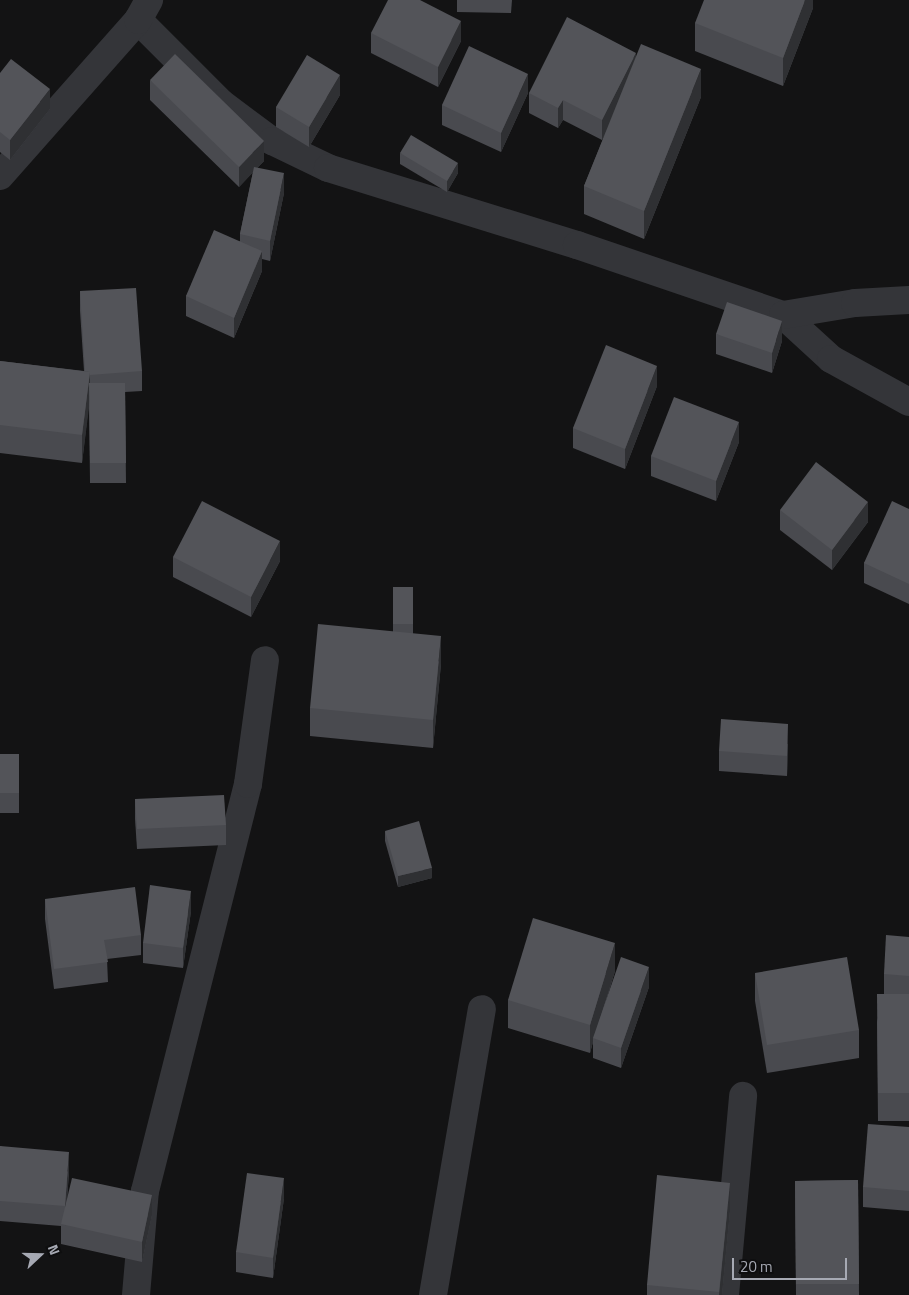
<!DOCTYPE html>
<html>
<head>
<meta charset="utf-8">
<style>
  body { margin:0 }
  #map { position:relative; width:909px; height:1295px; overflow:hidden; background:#131314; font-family:"Titillium Web",sans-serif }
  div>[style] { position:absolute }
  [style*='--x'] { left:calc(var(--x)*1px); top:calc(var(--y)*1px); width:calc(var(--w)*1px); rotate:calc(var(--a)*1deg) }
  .minor>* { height:28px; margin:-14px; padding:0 14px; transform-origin:14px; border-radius:14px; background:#343539 }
  .wall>* { inset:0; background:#494a4f }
  .shaded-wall>* { inset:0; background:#2f3033 }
  .building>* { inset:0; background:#535459 }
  span { translate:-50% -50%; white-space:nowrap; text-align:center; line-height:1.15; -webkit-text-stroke:4px #0e0e0f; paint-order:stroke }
  .north { position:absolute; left:15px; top:1230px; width:50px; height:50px; -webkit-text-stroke:4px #0e0e0f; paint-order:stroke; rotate:69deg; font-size:14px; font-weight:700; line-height:20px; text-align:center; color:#a6a9b3 }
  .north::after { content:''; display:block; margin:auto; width:18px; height:22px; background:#a6a9b3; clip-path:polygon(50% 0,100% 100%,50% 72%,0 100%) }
  .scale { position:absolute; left:732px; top:1258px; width:115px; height:22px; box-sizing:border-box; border:2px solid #a6a9b3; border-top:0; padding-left:6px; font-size:15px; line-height:18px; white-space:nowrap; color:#a6a9b3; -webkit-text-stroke:4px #0e0e0f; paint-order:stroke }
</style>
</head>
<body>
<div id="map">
  <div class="minor">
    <div style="--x:138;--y:20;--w:117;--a:45"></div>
    <div style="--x:221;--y:103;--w:64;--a:36.7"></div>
    <div style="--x:272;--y:141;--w:62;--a:25.7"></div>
    <div style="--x:328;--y:168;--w:261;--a:17.2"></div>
    <div style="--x:577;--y:245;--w:218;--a:18.8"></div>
    <div style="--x:783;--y:315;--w:65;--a:42.5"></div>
    <div style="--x:831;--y:359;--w:89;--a:28.9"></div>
    <div style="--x:0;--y:176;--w:208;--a:-48.5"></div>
    <div style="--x:138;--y:20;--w:23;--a:-61"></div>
    <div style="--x:783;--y:315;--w:73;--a:-9.5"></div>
    <div style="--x:855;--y:303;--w:54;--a:-3.2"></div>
    <div style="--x:136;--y:1295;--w:104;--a:-85.1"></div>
    <div style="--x:145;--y:1191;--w:420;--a:-75.8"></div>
    <div style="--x:248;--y:784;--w:125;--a:-82.2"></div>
    <div style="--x:433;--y:1295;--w:290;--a:-80.3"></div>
    <div style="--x:725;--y:1295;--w:200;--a:-84.8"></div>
  </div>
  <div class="wall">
    <div style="clip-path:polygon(457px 0,512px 0,511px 13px,457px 12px)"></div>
    <div style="clip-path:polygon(813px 0,813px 8px,783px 86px,695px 51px,695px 23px)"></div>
    <div style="clip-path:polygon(371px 33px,461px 41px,438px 87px,371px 53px)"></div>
    <div style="clip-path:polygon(636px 57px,701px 97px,644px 239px,584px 214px,584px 186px,606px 132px,602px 140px,563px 120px,558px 128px,529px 113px,529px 93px)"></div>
    <div style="clip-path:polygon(0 73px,50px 109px,10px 160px,0 152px)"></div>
    <div style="clip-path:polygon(150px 80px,264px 161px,257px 168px,284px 193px,270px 261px,262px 259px,262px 271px,234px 338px,186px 316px,186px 296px,240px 241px,240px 234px,253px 172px,239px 187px,150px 100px)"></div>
    <div style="clip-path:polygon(528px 93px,501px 152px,442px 125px,442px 105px)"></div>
    <div style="clip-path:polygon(340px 95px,309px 147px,276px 127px,276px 107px)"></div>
    <div style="clip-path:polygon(400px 153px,458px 173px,447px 192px,400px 164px)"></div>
    <div style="clip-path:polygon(80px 291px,142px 371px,142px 391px,125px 392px,126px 483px,90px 483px,89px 403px,82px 463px,0 453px,0 361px,84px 371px,80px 311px)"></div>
    <div style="clip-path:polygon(716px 334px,782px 341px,772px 373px,716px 354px)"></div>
    <div style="clip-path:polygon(657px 386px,625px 469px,573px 448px,573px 428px)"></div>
    <div style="clip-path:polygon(739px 442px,716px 501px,651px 476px,651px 456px)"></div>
    <div style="clip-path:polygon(909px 509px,909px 604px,864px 583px,864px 563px)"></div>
    <div style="clip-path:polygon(780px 510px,868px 522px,832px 570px,780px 530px)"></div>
    <div style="clip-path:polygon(173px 557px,280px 561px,251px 617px,173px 577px)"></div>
    <div style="clip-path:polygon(393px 587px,413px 587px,413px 634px,441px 664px,433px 748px,310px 736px,310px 708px,393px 632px)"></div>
    <div style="clip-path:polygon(788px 744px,787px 776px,719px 771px,719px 751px)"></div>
    <div style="clip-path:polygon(0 754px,19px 754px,19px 813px,0 813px)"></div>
    <div style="clip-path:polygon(135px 799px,226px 825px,226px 845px,137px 849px,135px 819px)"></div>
    <div style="clip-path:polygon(385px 831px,432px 878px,398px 887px,385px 841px)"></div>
    <div style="clip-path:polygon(45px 899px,141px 935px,141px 955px,107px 959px,108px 982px,54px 989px,45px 919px)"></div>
    <div style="clip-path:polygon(191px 911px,183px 968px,143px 963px,143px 943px)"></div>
    <div style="clip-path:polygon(909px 937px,909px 1121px,878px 1121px,877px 1022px,884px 994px,884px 974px)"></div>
    <div style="clip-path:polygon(615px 971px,604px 1008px,649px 987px,621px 1068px,593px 1058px,593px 1042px,590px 1053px,508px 1028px,508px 1000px)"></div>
    <div style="clip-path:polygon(755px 973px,859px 1030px,859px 1058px,767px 1073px,755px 1001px)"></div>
    <div style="clip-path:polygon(909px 1127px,909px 1211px,863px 1207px,863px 1187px)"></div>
    <div style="clip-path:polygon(0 1146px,69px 1172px,67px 1200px,152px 1215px,142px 1262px,61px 1244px,61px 1226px,0 1221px)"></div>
    <div style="clip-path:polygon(858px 1180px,859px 1295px,796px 1295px,795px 1181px)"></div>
    <div style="clip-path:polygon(284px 1198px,273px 1278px,236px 1272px,236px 1252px)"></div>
    <div style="clip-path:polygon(730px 1211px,722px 1295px,647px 1295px,647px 1285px)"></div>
  </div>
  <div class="shaded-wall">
    <div style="clip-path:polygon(805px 0,813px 0,813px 8px,783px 86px,783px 58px)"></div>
    <div style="clip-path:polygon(461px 21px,461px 41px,438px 87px,438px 67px)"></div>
    <div style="clip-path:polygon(636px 53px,636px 73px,602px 140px,602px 120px)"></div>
    <div style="clip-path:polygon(701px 69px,701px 97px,644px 239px,644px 211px)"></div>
    <div style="clip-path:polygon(528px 74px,528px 93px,501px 152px,501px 133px)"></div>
    <div style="clip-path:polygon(340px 75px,340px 95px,309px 147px,309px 127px)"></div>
    <div style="clip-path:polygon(50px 89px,50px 109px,10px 160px,10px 140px)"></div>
    <div style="clip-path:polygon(563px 100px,563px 120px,558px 128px,558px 108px)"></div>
    <div style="clip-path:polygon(264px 141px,264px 161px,239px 187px,239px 167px)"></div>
    <div style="clip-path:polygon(458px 163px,458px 173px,447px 192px,447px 181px)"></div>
    <div style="clip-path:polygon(284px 173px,284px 193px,270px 261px,270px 241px)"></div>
    <div style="clip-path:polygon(262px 251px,262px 271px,234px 338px,234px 318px)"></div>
    <div style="clip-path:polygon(782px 321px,782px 341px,772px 373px,772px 353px)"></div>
    <div style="clip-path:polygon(657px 366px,657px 386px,625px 469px,625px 449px)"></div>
    <div style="clip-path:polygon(90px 372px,90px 400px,82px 463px,82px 435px)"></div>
    <div style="clip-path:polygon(739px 422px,739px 442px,716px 501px,716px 481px)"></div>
    <div style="clip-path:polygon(868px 502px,868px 522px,832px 570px,832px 550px)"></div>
    <div style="clip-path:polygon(280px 541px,280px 561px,251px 617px,251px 597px)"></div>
    <div style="clip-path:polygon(441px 636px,441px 664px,433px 748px,433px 720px)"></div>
    <div style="clip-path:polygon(788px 724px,788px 744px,787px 776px,787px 756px)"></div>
    <div style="clip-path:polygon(432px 868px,432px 878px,398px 887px,398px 876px)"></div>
    <div style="clip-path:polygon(191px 891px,191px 911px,183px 968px,183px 948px)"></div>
    <div style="clip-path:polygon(615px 943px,615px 971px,594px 1038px,593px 1038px,593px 1042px,590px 1053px,590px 1025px)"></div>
    <div style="clip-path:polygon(649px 967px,649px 987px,621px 1068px,621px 1048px)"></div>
    <div style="clip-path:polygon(69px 1152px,69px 1172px,65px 1226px,65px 1206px)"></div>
    <div style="clip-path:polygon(284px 1178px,284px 1198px,273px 1278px,273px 1258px)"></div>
    <div style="clip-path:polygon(730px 1183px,730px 1211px,722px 1295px,719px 1295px)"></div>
    <div style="clip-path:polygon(152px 1195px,152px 1215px,142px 1262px,142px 1242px)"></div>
  </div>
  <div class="building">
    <div style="clip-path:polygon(388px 0,420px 0,461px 21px,438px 67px,371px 33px)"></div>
    <div style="clip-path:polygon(704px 0,805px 0,783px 58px,695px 23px)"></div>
    <div style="clip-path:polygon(567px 17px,636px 53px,602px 120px,563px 100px,558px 108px,529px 93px)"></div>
    <div style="clip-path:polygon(641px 44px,701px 69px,644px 211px,584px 186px)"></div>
    <div style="clip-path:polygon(469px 46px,528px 74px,501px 133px,442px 105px)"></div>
    <div style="clip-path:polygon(175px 54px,264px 141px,239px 167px,150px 80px)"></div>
    <div style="clip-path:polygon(307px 55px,340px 75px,309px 127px,276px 107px)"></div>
    <div style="clip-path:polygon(11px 59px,50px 89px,10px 140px,0 132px,0 73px)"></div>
    <div style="clip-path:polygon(411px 135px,458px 163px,447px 181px,400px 153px)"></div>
    <div style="clip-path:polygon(254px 167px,284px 173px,270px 241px,240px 234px)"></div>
    <div style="clip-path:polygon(214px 230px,262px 251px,234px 318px,186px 296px)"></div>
    <div style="clip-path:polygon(136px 288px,142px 371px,90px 375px,90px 372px,85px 371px,80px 291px)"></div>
    <div style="clip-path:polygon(727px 302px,782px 321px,772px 353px,716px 334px)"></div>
    <div style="clip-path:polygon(606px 345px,657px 366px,625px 449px,573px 428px)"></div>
    <div style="clip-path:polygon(0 361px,90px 372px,82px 435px,0 425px)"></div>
    <div style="clip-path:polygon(89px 383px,125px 383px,126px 463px,90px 463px)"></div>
    <div style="clip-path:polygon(674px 397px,739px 422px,716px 481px,651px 456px)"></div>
    <div style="clip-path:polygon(816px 462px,868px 502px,832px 550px,780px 510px)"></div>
    <div style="clip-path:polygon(202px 501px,280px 541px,251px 597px,173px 557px)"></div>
    <div style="clip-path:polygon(892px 501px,909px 509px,909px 584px,864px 563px)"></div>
    <div style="clip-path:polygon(393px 587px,413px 587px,413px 624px,393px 624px)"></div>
    <div style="clip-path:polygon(318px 624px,441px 636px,433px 720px,310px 708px)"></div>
    <div style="clip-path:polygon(721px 719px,788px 724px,787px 756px,719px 751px)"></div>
    <div style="clip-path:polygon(0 754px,19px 754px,19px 793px,0 793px)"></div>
    <div style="clip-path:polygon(224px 795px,226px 825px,137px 829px,135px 799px)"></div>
    <div style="clip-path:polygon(419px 821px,432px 868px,398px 876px,385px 831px)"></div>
    <div style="clip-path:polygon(150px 885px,191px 891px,183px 948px,143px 943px)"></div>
    <div style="clip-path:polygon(135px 887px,141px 935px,104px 940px,108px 962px,54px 969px,45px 899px)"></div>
    <div style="clip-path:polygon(533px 918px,615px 943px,590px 1025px,508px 1000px)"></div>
    <div style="clip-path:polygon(886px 935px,909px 937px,909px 976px,884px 974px)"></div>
    <div style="clip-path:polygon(621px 957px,649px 967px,621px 1048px,593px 1038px)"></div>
    <div style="clip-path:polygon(847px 957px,859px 1030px,767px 1045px,755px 973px)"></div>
    <div style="clip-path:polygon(877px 994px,909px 994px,909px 1093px,878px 1093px)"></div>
    <div style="clip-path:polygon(868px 1124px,909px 1127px,909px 1191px,863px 1187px)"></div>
    <div style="clip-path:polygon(0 1146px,69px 1152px,65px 1206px,0 1201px)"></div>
    <div style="clip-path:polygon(247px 1173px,284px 1178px,273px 1258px,236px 1252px)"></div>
    <div style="clip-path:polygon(657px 1175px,730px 1183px,719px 1292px,647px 1285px)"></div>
    <div style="clip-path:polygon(72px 1178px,152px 1195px,142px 1242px,61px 1224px)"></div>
    <div style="clip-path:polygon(858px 1180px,859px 1284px,796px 1284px,795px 1181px)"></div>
  </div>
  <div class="north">N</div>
  <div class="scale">20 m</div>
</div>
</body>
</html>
